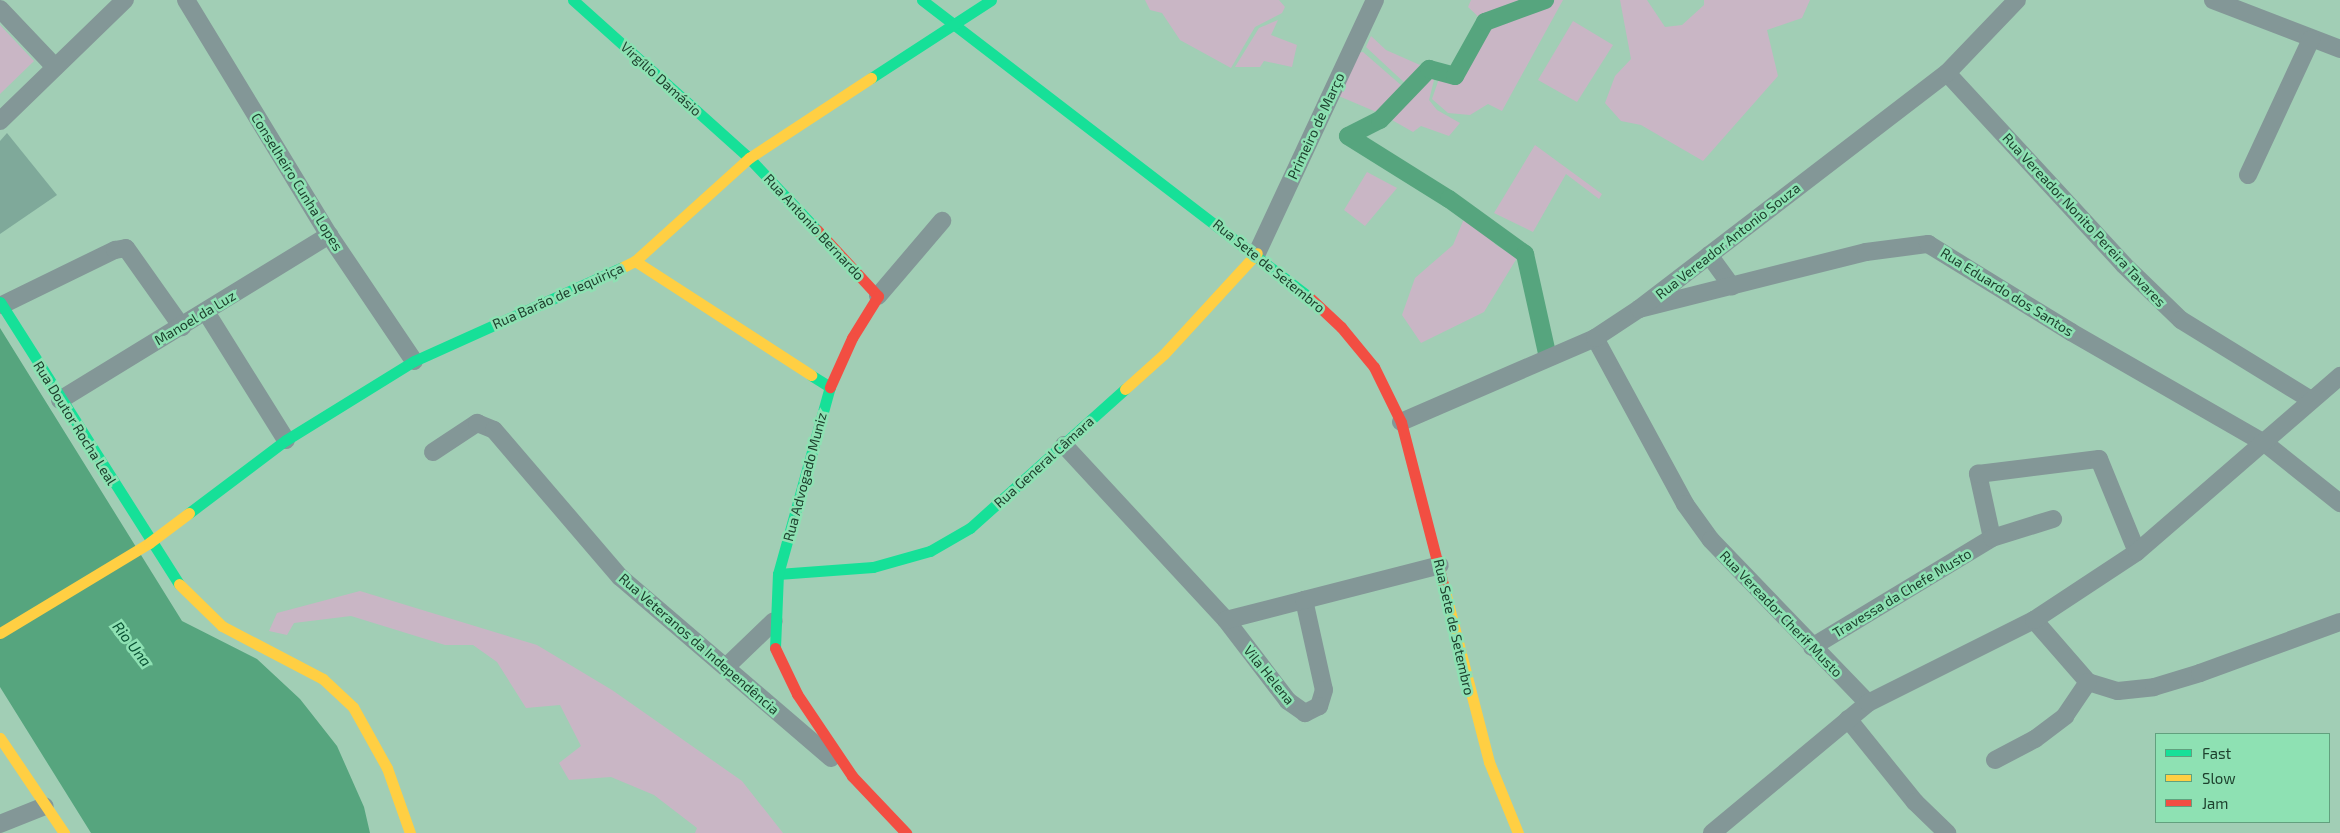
<!DOCTYPE html>
<html>
<head>
<meta charset="utf-8">
<style>
  body { margin:0 }
  #map { position:relative; width:2340px; height:833px; overflow:hidden; background:#a1ceb5; font-family:"Exo 2",sans-serif }
  div>[style] { position:absolute }
  [style*='--x'] { left:calc(var(--x)*1px); top:calc(var(--y)*1px); width:calc(var(--w)*1px); rotate:calc(var(--a)*1deg) }
  .green>* { inset:0; background:#c9b6c5 }
  .water>* { inset:0; background:#56a57e }
  .canal>* { height:18px; margin:-9px; padding:0 9px; transform-origin:9px; border-radius:9px; background:#56a57e }
  .building>* { inset:0; background:#7fa99a }
  .street>* { height:18px; margin:-9px; padding:0 9px; transform-origin:9px; border-radius:9px; background:#839797 }
  .fast>* { height:11px; margin:-5.5px; padding:0 5.5px; transform-origin:5.5px; border-radius:5.5px; background:#16e098 }
  .slow>* { height:11px; margin:-5.5px; padding:0 5.5px; transform-origin:5.5px; border-radius:5.5px; background:#ffcf43 }
  .jam>* { height:11px; margin:-5.5px; padding:0 5.5px; transform-origin:5.5px; border-radius:5.5px; background:#f24e42 }
  span { translate:-50% -50%; white-space:nowrap; text-align:center; line-height:1.15; -webkit-text-stroke:5px #8ee1b3; paint-order:stroke }
  .street-label { font-size:14px; color:#1e412e }
  .water-label { font-size:15px; color:#085233; font-style:italic }
  .legend { position:absolute; left:2155px; top:733px; width:175px; height:90px; box-sizing:border-box; background:#8ee1b3; border:1px solid #61a17e; margin:0; padding:6px 9px; list-style:none; font-size:15px; color:#1e412e }
  .legend li { display:flex; align-items:center; gap:10px; height:25px }
  .legend b { width:25px; border:1px solid #61a17e }
</style>
</head>
<body>
<div id="map">
  <div class="green">
    <div style="clip-path:polygon(1145px 0,1279px 0,1285px 7px,1282px 13px,1255px 27px,1231px 68px,1180px 40px,1162px 13px,1150px 10px)"></div>
    <div style="clip-path:polygon(1471px 0,1563px 0,1502px 111px,1488px 104px,1470px 115px,1448px 113px,1432px 99px,1443px 67px,1455px 76px,1467px 62px,1484px 22px,1468px 7px)"></div>
    <div style="clip-path:polygon(1620px 0,1647px 0,1665px 27px,1682px 25px,1704px 5px,1704px 0,1810px 0,1802px 18px,1767px 30px,1778px 76px,1703px 161px,1641px 125px,1621px 121px,1605px 103px,1615px 76px,1631px 59px)"></div>
    <div style="clip-path:polygon(1278px 20px,1271px 35px,1297px 45px,1292px 67px,1264px 61px,1260px 67px,1235px 67px,1259px 28px)"></div>
    <div style="clip-path:polygon(1573px 21px,1613px 45px,1577px 102px,1538px 80px)"></div>
    <div style="clip-path:polygon(0 25px,34px 61px,0 94px)"></div>
    <div style="clip-path:polygon(1371px 36px,1386px 50px,1429px 69px,1419px 83px,1408px 86px,1366px 47px)"></div>
    <div style="clip-path:polygon(1363px 52px,1402px 86px,1381px 114px,1334px 94px,1353px 53px)"></div>
    <div style="clip-path:polygon(1437px 68px,1429px 100px,1437px 110px,1460px 123px,1449px 136px,1421px 126px,1413px 132px,1385px 116px,1405px 93px,1425px 81px)"></div>
    <div style="clip-path:polygon(1535px 145px,1602px 194px,1599px 199px,1566px 174px,1533px 232px,1494px 213px)"></div>
    <div style="clip-path:polygon(1367px 172px,1397px 188px,1365px 226px,1344px 210px)"></div>
    <div style="clip-path:polygon(1466px 214px,1496px 245px,1517px 258px,1484px 312px,1421px 343px,1402px 315px,1415px 278px,1453px 245px)"></div>
    <div style="clip-path:polygon(360px 591px,537px 645px,612px 690px,742px 781px,783px 833px,695px 833px,697px 828px,654px 795px,611px 777px,569px 780px,559px 763px,581px 746px,560px 705px,526px 708px,497px 662px,473px 645px,445px 645px,351px 616px,294px 623px,287px 635px,269px 631px,277px 613px)"></div>
  </div>
  <div class="water">
    <div style="clip-path:polygon(0 328px,182px 621px,257px 659px,300px 699px,337px 746px,364px 807px,370px 833px,91px 833px,0 687px)"></div>
  </div>
  <div class="canal">
    <div style="--x:1348;--y:136;--w:119;--a:32"></div>
    <div style="--x:1449;--y:199;--w:94;--a:35.9"></div>
    <div style="--x:1525;--y:254;--w:101;--a:77.5"></div>
    <div style="--x:1348;--y:136;--w:36;--a:-27"></div>
    <div style="--x:1380;--y:120;--w:71;--a:-46.1"></div>
    <div style="--x:1429;--y:69;--w:27;--a:15"></div>
    <div style="--x:1455;--y:76;--w:62;--a:-60.9"></div>
    <div style="--x:1485;--y:22;--w:64;--a:-20.1"></div>
  </div>
  <div class="building">
    <div style="clip-path:polygon(7px 133px,57px 195px,0 234px,0 141px)"></div>
  </div>
  <div class="street">
    <div style="--x:186;--y:0;--w:275;--a:58.7"></div>
    <div style="--x:329;--y:235;--w:152;--a:56"></div>
    <div style="--x:2213;--y:0;--w:136;--a:21.1"></div>
    <div style="--x:0;--y:9;--w:80;--a:46.5"></div>
    <div style="--x:1947;--y:73;--w:261;--a:47.3"></div>
    <div style="--x:2124;--y:265;--w:79;--a:44"></div>
    <div style="--x:2181;--y:320;--w:153;--a:31.6"></div>
    <div style="--x:0;--y:121;--w:174;--a:-44.1"></div>
    <div style="--x:2248;--y:175;--w:150;--a:-65.1"></div>
    <div style="--x:1257;--y:253;--w:279;--a:-65"></div>
    <div style="--x:1709;--y:255;--w:39;--a:54"></div>
    <div style="--x:878;--y:296;--w:99;--a:-49.5"></div>
    <div style="--x:2;--y:305;--w:126;--a:-26"></div>
    <div style="--x:115;--y:250;--w:11;--a:-10"></div>
    <div style="--x:126;--y:248;--w:97;--a:54.7"></div>
    <div style="--x:1639;--y:309;--w:234;--a:-14.1"></div>
    <div style="--x:1866;--y:252;--w:63;--a:-7.4"></div>
    <div style="--x:1928;--y:244;--w:168;--a:31.6"></div>
    <div style="--x:2071;--y:332;--w:225;--a:29.9"></div>
    <div style="--x:2266;--y:444;--w:95;--a:38.6"></div>
    <div style="--x:206;--y:312;--w:151;--a:58"></div>
    <div style="--x:1595;--y:338;--w:189;--a:61.5"></div>
    <div style="--x:1685;--y:504;--w:44;--a:54.2"></div>
    <div style="--x:1711;--y:540;--w:226;--a:46.1"></div>
    <div style="--x:60;--y:400;--w:316;--a:-31.5"></div>
    <div style="--x:1401;--y:422;--w:211;--a:-23.4"></div>
    <div style="--x:1595;--y:338;--w:53;--a:-33.4"></div>
    <div style="--x:1639;--y:309;--w:388;--a:-37.5"></div>
    <div style="--x:1947;--y:73;--w:101;--a:-46.2"></div>
    <div style="--x:1064;--y:445;--w:238;--a:47.2"></div>
    <div style="--x:433;--y:452;--w:53;--a:-33.4"></div>
    <div style="--x:477;--y:423;--w:18;--a:22"></div>
    <div style="--x:494;--y:430;--w:194;--a:49.4"></div>
    <div style="--x:620;--y:577;--w:278;--a:40.6"></div>
    <div style="--x:1992;--y:538;--w:66;--a:-102.3"></div>
    <div style="--x:1978;--y:474;--w:122;--a:-7.1"></div>
    <div style="--x:2099;--y:459;--w:100;--a:67.8"></div>
    <div style="--x:1304;--y:600;--w:92;--a:77.5"></div>
    <div style="--x:1324;--y:690;--w:17;--a:107"></div>
    <div style="--x:1319;--y:706;--w:16;--a:153"></div>
    <div style="--x:1305;--y:713;--w:21;--a:-145"></div>
    <div style="--x:1288;--y:701;--w:102;--a:-127.4"></div>
    <div style="--x:1226;--y:620;--w:81;--a:-14.4"></div>
    <div style="--x:1304;--y:600;--w:140;--a:-14.4"></div>
    <div style="--x:2034;--y:620;--w:82;--a:48.9"></div>
    <div style="--x:2088;--y:682;--w:31;--a:17"></div>
    <div style="--x:2118;--y:691;--w:36;--a:-6"></div>
    <div style="--x:2154;--y:687;--w:48;--a:-16.9"></div>
    <div style="--x:2200;--y:673;--w:149;--a:-20"></div>
    <div style="--x:1812;--y:647;--w:210;--a:-31.2"></div>
    <div style="--x:1992;--y:538;--w:64;--a:-17.3"></div>
    <div style="--x:726;--y:667;--w:66;--a:-43.8"></div>
    <div style="--x:1848;--y:719;--w:107;--a:51.1"></div>
    <div style="--x:1915;--y:802;--w:45;--a:44.1"></div>
    <div style="--x:1995;--y:760;--w:45;--a:-27.7"></div>
    <div style="--x:2035;--y:739;--w:38;--a:-37"></div>
    <div style="--x:2065;--y:716;--w:41;--a:-55.9"></div>
    <div style="--x:0;--y:824;--w:48;--a:-21.8"></div>
    <div style="--x:1712;--y:833;--w:203;--a:-39.8"></div>
    <div style="--x:1868;--y:703;--w:186;--a:-26.6"></div>
    <div style="--x:2034;--y:620;--w:123;--a:-33.4"></div>
    <div style="--x:2137;--y:552;--w:269;--a:-40.9"></div>
  </div>
  <div class="fast">
    <div style="--x:573;--y:0;--w:237;--a:41.9"></div>
    <div style="--x:749;--y:158;--w:99;--a:46.6"></div>
    <div style="--x:922;--y:0;--w:488;--a:37.5"></div>
    <div style="--x:871;--y:78;--w:143;--a:-33"></div>
    <div style="--x:0;--y:302;--w:334;--a:57.6"></div>
    <div style="--x:189;--y:513;--w:121;--a:-37"></div>
    <div style="--x:286;--y:440;--w:150;--a:-31.7"></div>
    <div style="--x:414;--y:361;--w:229;--a:-24.2"></div>
    <div style="--x:778;--y:574;--w:95;--a:-4.2"></div>
    <div style="--x:873;--y:567;--w:59;--a:-15.7"></div>
    <div style="--x:930;--y:551;--w:46;--a:-29.9"></div>
    <div style="--x:970;--y:528;--w:208;--a:-41.9"></div>
    <div style="--x:775;--y:648;--w:74;--a:-87.7"></div>
    <div style="--x:778;--y:574;--w:194;--a:-74.5"></div>
    <div style="--x:830;--y:387;--w:22;--a:-148"></div>
  </div>
  <div class="slow">
    <div style="--x:635;--y:261;--w:210;--a:32.9"></div>
    <div style="--x:623;--y:267;--w:13;--a:-27"></div>
    <div style="--x:635;--y:261;--w:154;--a:-42.1"></div>
    <div style="--x:749;--y:158;--w:146;--a:-33.3"></div>
    <div style="--x:1125;--y:389;--w:52;--a:-41.9"></div>
    <div style="--x:1164;--y:354;--w:137;--a:-47.4"></div>
    <div style="--x:179;--y:584;--w:60;--a:44.3"></div>
    <div style="--x:222;--y:626;--w:114;--a:27.7"></div>
    <div style="--x:323;--y:679;--w:41;--a:43"></div>
    <div style="--x:353;--y:707;--w:70;--a:60.9"></div>
    <div style="--x:387;--y:768;--w:69;--a:70.5"></div>
    <div style="--x:1443;--y:584;--w:184;--a:75.5"></div>
    <div style="--x:1489;--y:762;--w:77;--a:67.8"></div>
    <div style="--x:0;--y:633;--w:174;--a:-31.1"></div>
    <div style="--x:149;--y:543;--w:50;--a:-36.9"></div>
    <div style="--x:0;--y:738;--w:115;--a:56"></div>
  </div>
  <div class="jam">
    <div style="--x:817;--y:230;--w:90;--a:47.3"></div>
    <div style="--x:878;--y:296;--w:49;--a:121.8"></div>
    <div style="--x:852;--y:338;--w:54;--a:114.2"></div>
    <div style="--x:1309;--y:297;--w:44;--a:43.2"></div>
    <div style="--x:1341;--y:327;--w:52;--a:50.5"></div>
    <div style="--x:1374;--y:367;--w:61;--a:63.9"></div>
    <div style="--x:1401;--y:422;--w:167;--a:75.5"></div>
    <div style="--x:775;--y:648;--w:51;--a:64.4"></div>
    <div style="--x:797;--y:694;--w:99;--a:56.1"></div>
    <div style="--x:852;--y:776;--w:79;--a:46.5"></div>
  </div>
  <div class="street-label">
    <span style="left:661px;top:79px;rotate:42deg">Virgílio Damásio</span>
    <span style="left:1316px;top:126px;rotate:-65deg">Primeiro de Março</span>
    <span style="left:297px;top:182px;rotate:58deg">Conselheiro Cunha Lopes</span>
    <span style="left:2084px;top:220px;rotate:47deg">Rua Vereador Nonito Pereira Tavares</span>
    <span style="left:814px;top:227px;rotate:47deg">Rua Antonio Bernardo</span>
    <span style="left:1728px;top:241px;rotate:-38deg">Rua Vereador Antonio Souza</span>
    <span style="left:1269px;top:266px;rotate:39deg">Rua Sete de Setembro</span>
    <span style="left:2007px;top:292px;rotate:32deg">Rua Eduardo dos Santos</span>
    <span style="left:558px;top:296px;rotate:-24deg">Rua Barão de Jequiriça</span>
    <span style="left:195px;top:318px;rotate:-31deg">Manoel da Luz</span>
    <span style="left:75px;top:423px;rotate:58deg">Rua Doutor Rocha Leal</span>
    <span style="left:1044px;top:462px;rotate:-42deg">Rua General Câmara</span>
    <span style="left:805px;top:477px;rotate:-75deg">Rua Advogado Muniz</span>
    <span style="left:1902px;top:593px;rotate:-31deg">Travessa da Chefe Musto</span>
    <span style="left:1781px;top:614px;rotate:46deg">Rua Vereador Cherif Musto</span>
    <span style="left:1454px;top:627px;rotate:77deg">Rua Sete de Setembro</span>
    <span style="left:699px;top:644px;rotate:41deg">Rua Veteranos da Independência</span>
    <span style="left:1269px;top:675px;rotate:51deg">Vila Helena</span>
  </div>
  <div class="water-label">
    <span style="left:132px;top:644px;rotate:52deg">Rio Una</span>
  </div>
  <ul class="legend">
  <li><b style="height:6px;background:#16e098"></b>Fast</li>
  <li><b style="height:6px;background:#ffcf43"></b>Slow</li>
  <li><b style="height:6px;background:#f24e42"></b>Jam</li>
  </ul>
</div>
</body>
</html>
